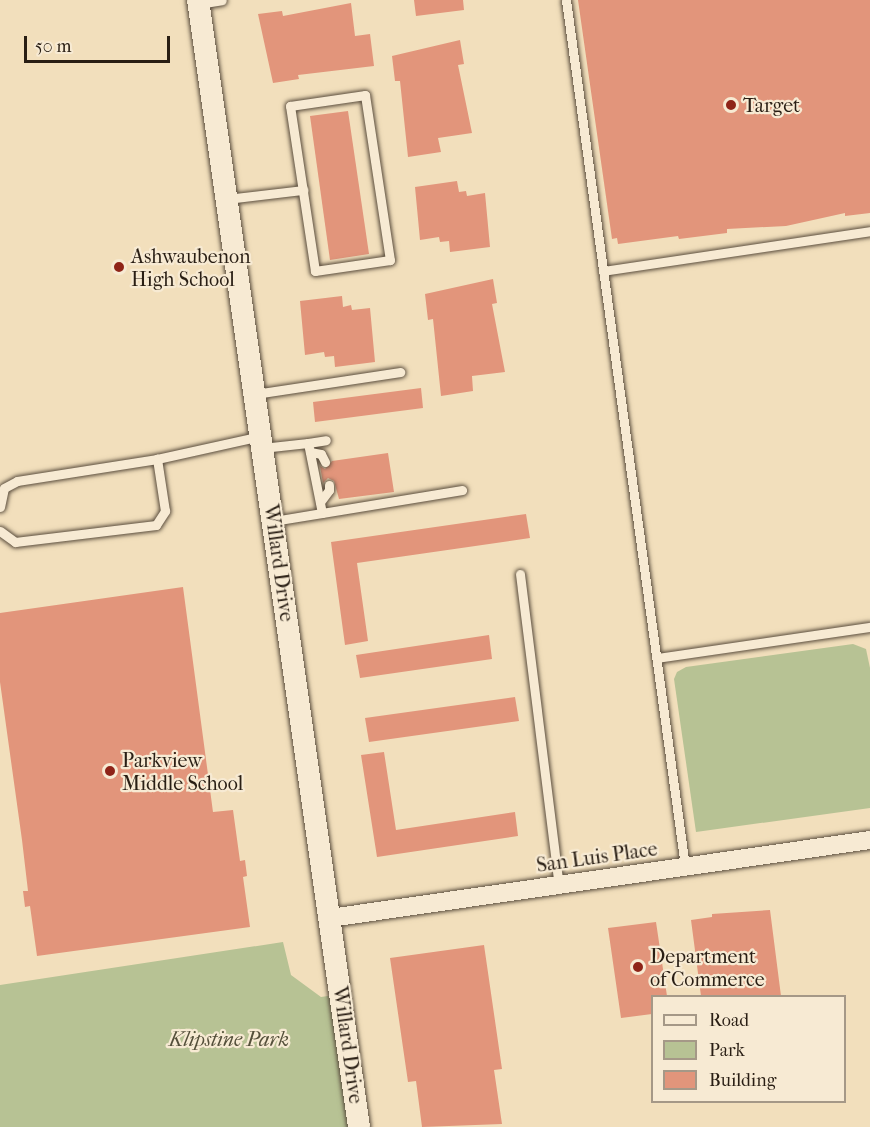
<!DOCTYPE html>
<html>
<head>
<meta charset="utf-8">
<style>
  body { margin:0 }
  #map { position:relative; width:870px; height:1127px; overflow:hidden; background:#f2dfbc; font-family:"IM FELL French Canon",serif }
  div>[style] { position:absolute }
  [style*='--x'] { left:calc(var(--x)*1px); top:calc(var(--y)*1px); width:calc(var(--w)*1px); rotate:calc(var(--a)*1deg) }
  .green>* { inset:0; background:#b7c294 }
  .building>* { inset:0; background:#e2957b }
  .roads { filter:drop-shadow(0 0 2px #5b4e3e) drop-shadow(0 0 2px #5b4e3e) }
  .service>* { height:9px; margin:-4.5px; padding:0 4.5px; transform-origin:4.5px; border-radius:4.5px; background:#f7ead3 }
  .minor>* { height:18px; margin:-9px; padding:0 9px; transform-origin:9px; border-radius:9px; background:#f7ead3 }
  .tertiary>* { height:22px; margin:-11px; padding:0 11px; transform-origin:11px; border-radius:11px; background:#f7ead3 }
  .dots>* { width:16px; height:16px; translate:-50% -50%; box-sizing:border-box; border:3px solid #f7ead3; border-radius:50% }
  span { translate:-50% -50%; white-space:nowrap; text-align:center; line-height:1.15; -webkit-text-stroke:4.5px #f7ead3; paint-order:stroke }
  .poi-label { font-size:20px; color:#291e14 }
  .left { translate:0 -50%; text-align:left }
  .street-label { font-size:20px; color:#291e14 }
  .park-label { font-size:20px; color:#544f3a; font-style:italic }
  .legend { position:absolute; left:651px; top:995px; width:195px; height:108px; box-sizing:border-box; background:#f7ead3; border:2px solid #a59887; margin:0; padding:8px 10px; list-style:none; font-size:18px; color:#291e14 }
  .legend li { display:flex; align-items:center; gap:12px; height:30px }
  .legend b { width:30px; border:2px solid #a59887 }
  .scale { position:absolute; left:24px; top:36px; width:146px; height:27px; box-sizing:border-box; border:3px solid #291e14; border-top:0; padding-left:8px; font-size:18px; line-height:21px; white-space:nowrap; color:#291e14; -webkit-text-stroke:4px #f7ead3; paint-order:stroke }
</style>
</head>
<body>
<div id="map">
  <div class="green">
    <div style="clip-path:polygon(853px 644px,866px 649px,870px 668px,870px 808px,696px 832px,674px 679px,677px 672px,686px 667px)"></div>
    <div style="clip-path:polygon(283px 942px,291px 975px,321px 997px,341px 994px,359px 1127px,0 1127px,0 985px)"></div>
  </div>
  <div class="building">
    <div style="clip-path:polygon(414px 0,463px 0,464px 10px,416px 16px)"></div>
    <div style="clip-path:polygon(578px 0,870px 0,870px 213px,845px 216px,845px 213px,786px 226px,727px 229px,727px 233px,679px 239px,678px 236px,618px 244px,617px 238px,612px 239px)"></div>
    <div style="clip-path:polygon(351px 3px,355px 36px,370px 34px,374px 66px,298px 75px,299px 79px,273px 83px,258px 14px,282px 11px,283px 16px)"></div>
    <div style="clip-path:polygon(460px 40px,464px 64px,458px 65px,472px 133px,438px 138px,441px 152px,408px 157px,400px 81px,395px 81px,392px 56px)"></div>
    <div style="clip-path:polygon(348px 111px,369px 254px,330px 260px,310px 116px)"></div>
    <div style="clip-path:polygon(457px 181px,459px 192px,466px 191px,467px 196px,485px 193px,490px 247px,450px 252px,449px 241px,440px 242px,439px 237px,420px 240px,415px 187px)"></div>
    <div style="clip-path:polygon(493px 279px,497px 303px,492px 304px,505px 372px,472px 376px,473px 391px,441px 396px,433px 319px,428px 320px,425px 294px)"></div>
    <div style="clip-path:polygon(342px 296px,343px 307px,351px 305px,352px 310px,370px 308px,375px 362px,335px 367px,334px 356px,325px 357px,324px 352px,305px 355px,300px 301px)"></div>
    <div style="clip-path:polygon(421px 388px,423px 408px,315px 422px,313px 402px)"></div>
    <div style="clip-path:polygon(388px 453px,394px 492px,339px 499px,334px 481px,328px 478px,323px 483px,320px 466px,325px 469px,332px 461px)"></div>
    <div style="clip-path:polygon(526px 514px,530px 538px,357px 563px,368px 641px,345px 645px,331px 542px)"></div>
    <div style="clip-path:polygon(183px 587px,213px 812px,233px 810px,240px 861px,245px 860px,247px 876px,243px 877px,250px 927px,37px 956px,30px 906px,25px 907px,23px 891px,28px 891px,22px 840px,0 682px,0 613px)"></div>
    <div style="clip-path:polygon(489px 635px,492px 659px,360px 678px,356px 655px)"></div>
    <div style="clip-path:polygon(515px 697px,519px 721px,369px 742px,365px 718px)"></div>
    <div style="clip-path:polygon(384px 752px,396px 830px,515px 812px,518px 836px,377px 857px,361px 755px)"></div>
    <div style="clip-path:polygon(770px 910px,781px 996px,701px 996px,691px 920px,712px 917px,712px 914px)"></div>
    <div style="clip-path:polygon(656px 922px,667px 996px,652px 996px,652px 1014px,621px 1018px,608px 928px)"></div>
    <div style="clip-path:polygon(484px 945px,502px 1069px,494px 1070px,502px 1124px,422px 1127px,416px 1081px,408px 1082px,390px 958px)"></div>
  </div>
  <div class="roads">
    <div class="service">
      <div style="--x:566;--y:0;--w:875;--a:82.18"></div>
      <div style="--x:198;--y:4;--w:24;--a:-9"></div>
      <div style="--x:365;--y:95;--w:167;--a:81.4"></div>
      <div style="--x:390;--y:260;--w:76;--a:171.7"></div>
      <div style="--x:315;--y:271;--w:167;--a:-98.6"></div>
      <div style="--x:290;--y:106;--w:76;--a:-8.3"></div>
      <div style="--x:227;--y:199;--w:77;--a:-6.8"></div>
      <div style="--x:603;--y:271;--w:270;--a:-8.5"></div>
      <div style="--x:255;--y:394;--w:147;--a:-8.6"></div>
      <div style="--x:308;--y:443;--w:18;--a:-9"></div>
      <div style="--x:262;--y:448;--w:46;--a:-6.2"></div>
      <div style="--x:308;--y:443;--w:71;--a:78.7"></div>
      <div style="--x:322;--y:513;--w:50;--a:170.7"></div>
      <div style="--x:310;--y:452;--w:11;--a:10"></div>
      <div style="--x:321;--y:454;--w:9;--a:63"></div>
      <div style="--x:320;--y:502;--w:15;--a:-53"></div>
      <div style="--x:329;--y:490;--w:5;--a:-90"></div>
      <div style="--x:0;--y:507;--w:19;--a:-78"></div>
      <div style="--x:4;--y:488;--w:15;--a:-28"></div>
      <div style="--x:17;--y:481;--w:142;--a:-8.9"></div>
      <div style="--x:157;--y:459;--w:107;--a:-12.5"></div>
      <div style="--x:322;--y:513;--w:142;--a:-9.3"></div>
      <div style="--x:0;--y:531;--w:19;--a:36"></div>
      <div style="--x:15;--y:542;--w:142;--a:-6.9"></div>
      <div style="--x:156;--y:525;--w:17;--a:-57"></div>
      <div style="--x:165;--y:511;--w:53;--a:-98.7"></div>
      <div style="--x:520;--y:574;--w:313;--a:82.9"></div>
      <div style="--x:657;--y:658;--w:215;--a:-8.3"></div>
    </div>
    <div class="minor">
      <div style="--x:330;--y:918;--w:546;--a:-8.22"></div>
    </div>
    <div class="tertiary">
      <div style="--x:198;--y:0;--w:1138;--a:81.87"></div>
    </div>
  </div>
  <div class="dots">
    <div style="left:731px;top:105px;background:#8f2418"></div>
    <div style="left:119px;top:267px;background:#8f2418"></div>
    <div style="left:110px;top:771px;background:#8f2418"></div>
    <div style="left:638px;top:967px;background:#8f2418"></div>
  </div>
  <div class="poi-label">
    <span class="left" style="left:743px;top:105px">Target</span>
    <span class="left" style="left:131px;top:268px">Ashwaubenon<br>High School</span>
    <span class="left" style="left:122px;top:772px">Parkview<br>Middle School</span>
    <span class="left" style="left:650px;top:968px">Department<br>of Commerce</span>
  </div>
  <div class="street-label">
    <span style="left:279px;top:563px;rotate:82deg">Willard Drive</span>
    <span style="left:597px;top:857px;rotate:-8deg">San Luis Place</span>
    <span style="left:348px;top:1045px;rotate:82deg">Willard Drive</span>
  </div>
  <div class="park-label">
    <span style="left:229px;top:1039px">Klipstine Park</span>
  </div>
  <ul class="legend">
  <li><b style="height:8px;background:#f7ead3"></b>Road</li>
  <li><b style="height:16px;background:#b7c294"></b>Park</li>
  <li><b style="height:16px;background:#e2957b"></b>Building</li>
  </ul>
  <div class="scale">50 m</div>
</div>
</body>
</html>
